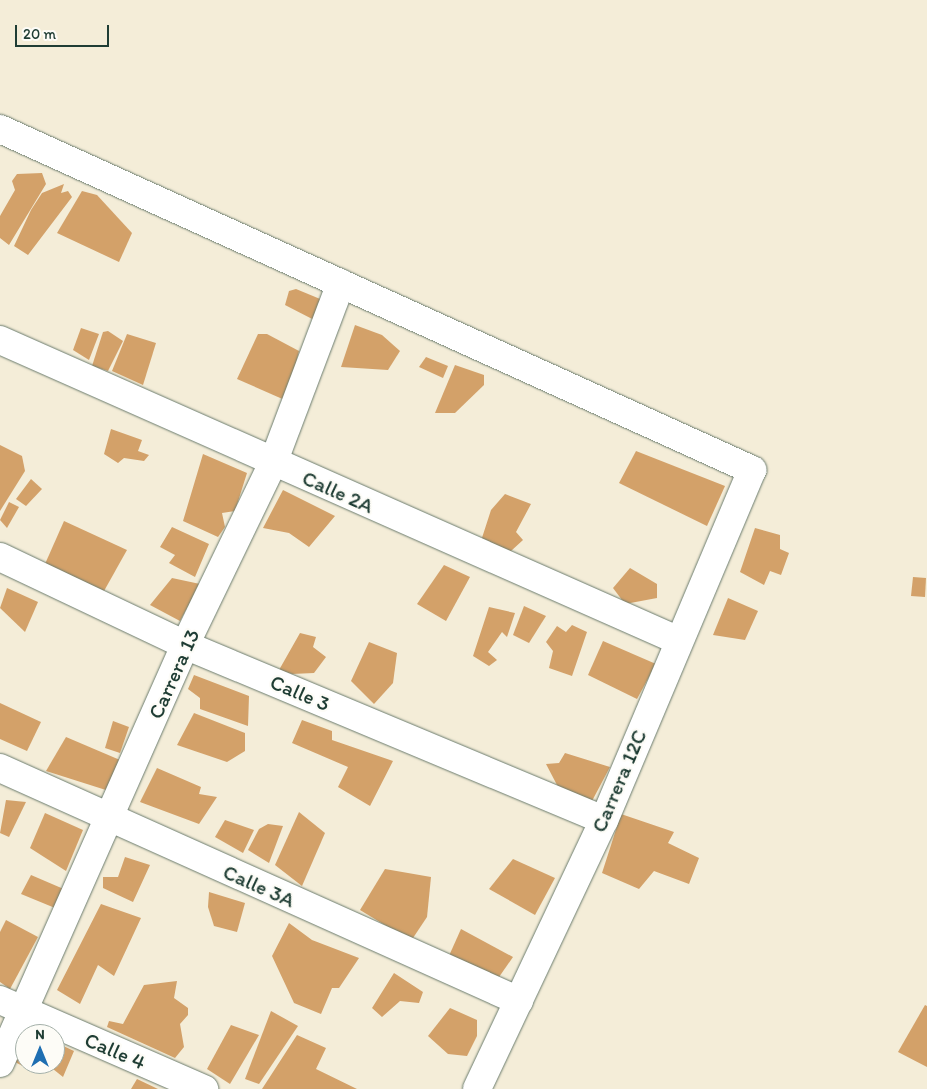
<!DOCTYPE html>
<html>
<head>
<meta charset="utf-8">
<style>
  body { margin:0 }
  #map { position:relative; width:927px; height:1089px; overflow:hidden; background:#f4edd8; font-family:Itim,sans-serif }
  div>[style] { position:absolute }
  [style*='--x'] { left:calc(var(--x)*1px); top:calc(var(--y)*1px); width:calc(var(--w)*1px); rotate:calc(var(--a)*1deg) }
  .building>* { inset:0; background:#d3a169 }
  .roads { filter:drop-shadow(0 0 1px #6a7b6d) drop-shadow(0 0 1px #6a7b6d) }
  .minor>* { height:28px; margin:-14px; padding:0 14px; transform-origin:14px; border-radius:14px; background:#fff }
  span { translate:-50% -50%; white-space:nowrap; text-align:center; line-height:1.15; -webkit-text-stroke:4.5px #fdfcf7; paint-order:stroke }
  .street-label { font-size:21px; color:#1f3d34 }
  .north { position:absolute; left:15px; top:1024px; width:50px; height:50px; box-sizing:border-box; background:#fdfcf7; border:1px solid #a4b0a9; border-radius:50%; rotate:0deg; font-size:14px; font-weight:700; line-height:20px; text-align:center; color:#1f3d34 }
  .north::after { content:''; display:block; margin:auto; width:18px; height:22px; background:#1f6fb2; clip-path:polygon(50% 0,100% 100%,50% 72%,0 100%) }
  .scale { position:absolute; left:15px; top:25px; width:94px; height:22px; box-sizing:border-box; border:2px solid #1f3d34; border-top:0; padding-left:6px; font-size:15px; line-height:18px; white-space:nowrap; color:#1f3d34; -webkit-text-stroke:4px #fdfcf7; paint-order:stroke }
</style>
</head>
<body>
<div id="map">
  <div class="building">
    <div style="clip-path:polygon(42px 173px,46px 184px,9px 245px,0 238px,0 216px,15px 190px,12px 181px,17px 174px)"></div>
    <div style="clip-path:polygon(64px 184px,61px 193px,68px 191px,72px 197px,28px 255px,14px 246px,31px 210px,42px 193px)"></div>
    <div style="clip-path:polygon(82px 191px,97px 195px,132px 233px,119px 262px,57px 233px)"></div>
    <div style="clip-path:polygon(296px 289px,325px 301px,318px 322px,285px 305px,289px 291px)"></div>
    <div style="clip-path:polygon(355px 325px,382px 335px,400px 351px,388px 370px,341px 367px)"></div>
    <div style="clip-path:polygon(81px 328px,99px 334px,89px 360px,73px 350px)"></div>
    <div style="clip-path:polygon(108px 331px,123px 341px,108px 371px,92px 366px,103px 332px)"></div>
    <div style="clip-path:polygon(127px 334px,156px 343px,143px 385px,112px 371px)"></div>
    <div style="clip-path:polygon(258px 334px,267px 334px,299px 351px,287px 401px,237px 379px)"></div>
    <div style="clip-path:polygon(426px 357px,448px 366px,443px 378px,419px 367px)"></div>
    <div style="clip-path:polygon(455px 365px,484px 375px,484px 385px,455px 413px,435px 413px)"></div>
    <div style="clip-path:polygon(111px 429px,142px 440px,138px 451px,149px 455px,144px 461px,124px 458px,118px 463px,104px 454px)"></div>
    <div style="clip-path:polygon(0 445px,22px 456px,25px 471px,0 511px)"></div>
    <div style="clip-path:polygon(636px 451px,725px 486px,707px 526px,619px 483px)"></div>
    <div style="clip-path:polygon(203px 454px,247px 473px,235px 511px,222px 513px,225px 527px,218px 537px,183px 521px)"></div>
    <div style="clip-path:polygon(31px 479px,42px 489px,26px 506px,16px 499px)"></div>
    <div style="clip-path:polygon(283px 490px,335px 516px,309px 547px,289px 533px,263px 528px)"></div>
    <div style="clip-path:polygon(505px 494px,531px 504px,516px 532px,523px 540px,511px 551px,480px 544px,491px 510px)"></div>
    <div style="clip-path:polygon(9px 502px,19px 507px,7px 528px,0 520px)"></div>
    <div style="clip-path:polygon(64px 521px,127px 550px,104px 591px,45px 564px)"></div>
    <div style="clip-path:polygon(172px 527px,209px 544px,195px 577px,169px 563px,175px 555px,160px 547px)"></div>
    <div style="clip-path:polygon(755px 528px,780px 535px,780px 549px,789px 553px,781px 575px,770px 571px,764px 585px,740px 572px)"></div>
    <div style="clip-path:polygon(444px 565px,470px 577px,446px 621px,417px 604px)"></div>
    <div style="clip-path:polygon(630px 568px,657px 584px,657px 598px,625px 604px,613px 588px)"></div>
    <div style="clip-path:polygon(913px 577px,926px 578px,925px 597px,911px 596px)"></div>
    <div style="clip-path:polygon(172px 578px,200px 584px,180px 621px,150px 605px)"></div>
    <div style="clip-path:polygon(7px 588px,38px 602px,25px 632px,0 608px)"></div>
    <div style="clip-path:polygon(728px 598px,758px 611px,745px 640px,713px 635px)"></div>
    <div style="clip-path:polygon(524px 606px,546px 616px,529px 643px,513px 635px)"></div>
    <div style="clip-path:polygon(489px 607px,515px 613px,507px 637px,502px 632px,488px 652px,497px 660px,489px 666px,473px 656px)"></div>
    <div style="clip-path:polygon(572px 625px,587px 632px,572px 676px,549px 668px,553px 651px,546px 642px,557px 626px,566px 632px)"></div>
    <div style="clip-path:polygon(300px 633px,316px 637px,313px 647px,326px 657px,314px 673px,292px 674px,279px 670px)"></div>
    <div style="clip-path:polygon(603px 641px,656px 664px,637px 699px,588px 675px)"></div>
    <div style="clip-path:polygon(369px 642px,397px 653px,393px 683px,374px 704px,351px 681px)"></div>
    <div style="clip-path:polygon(194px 675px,249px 696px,248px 726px,200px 709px,200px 698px,188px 689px)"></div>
    <div style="clip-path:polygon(0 703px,41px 722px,27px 751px,0 739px)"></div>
    <div style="clip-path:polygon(194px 713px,245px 733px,245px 751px,227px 762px,177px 745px)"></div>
    <div style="clip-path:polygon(302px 720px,332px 731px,332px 740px,393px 761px,370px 806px,338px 787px,348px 767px,292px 743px)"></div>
    <div style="clip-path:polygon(113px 721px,129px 727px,120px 753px,105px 748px)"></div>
    <div style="clip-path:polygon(66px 737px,120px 760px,109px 791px,46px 771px)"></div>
    <div style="clip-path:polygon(565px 753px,610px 767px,592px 801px,571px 806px,557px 785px,546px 764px,559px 763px)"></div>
    <div style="clip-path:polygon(157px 768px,201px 787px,199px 794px,217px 797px,199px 824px,140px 802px)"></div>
    <div style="clip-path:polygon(6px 800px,26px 802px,9px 837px,0 833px)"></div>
    <div style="clip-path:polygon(299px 812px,325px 833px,302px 886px,275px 865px)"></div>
    <div style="clip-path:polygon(45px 813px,83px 830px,66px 871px,30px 848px)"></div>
    <div style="clip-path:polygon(621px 814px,674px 832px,668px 843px,699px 858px,689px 884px,654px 871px,639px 889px,602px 873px)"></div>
    <div style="clip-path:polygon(225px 820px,254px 830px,243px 853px,215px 837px)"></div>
    <div style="clip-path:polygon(268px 824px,283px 826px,269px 863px,248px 850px,259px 829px)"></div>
    <div style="clip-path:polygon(125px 857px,150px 865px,133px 902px,103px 888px,103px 877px,118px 877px)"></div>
    <div style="clip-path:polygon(513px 859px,555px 878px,535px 915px,489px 889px)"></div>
    <div style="clip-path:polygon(385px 869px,431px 877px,427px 917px,411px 941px,360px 910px)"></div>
    <div style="clip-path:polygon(31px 875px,66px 890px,55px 908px,21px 894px)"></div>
    <div style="clip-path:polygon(209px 892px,245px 903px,237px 932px,214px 926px,208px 907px)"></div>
    <div style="clip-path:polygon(101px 904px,141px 918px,114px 976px,98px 965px,80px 1004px,57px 990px)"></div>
    <div style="clip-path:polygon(6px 920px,38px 937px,10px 989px,0 982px,0 932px)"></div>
    <div style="clip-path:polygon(289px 923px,312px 940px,359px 958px,339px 988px,332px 988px,321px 1014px,294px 1003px,272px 956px)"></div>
    <div style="clip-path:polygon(461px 929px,513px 957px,499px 977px,448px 958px)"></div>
    <div style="clip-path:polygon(394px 973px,423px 992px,419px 1003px,400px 1001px,382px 1017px,372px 1008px)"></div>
    <div style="clip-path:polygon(177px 981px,174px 998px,188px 1008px,188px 1015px,180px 1024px,184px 1047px,175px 1058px,107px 1027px,109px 1021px,123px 1024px,144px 985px)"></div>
    <div style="clip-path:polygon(925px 1005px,927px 1006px,927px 1067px,898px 1052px)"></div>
    <div style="clip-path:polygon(450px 1008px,477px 1020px,477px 1036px,467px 1056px,448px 1054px,428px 1036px)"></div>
    <div style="clip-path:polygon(271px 1011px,298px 1026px,259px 1084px,245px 1079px)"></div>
    <div style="clip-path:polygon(231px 1025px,259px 1035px,230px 1084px,207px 1069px)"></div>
    <div style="clip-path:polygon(297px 1035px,326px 1048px,316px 1069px,357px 1089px,262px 1089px)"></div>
    <div style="clip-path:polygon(25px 1041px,25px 1064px,55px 1064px,55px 1042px,74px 1051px,63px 1077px,53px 1069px,36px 1073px,15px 1062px)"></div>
    <div style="clip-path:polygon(137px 1079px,158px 1089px,131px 1089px)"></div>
  </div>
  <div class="roads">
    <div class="minor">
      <div style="--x:0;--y:129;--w:826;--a:24.39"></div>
      <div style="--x:752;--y:470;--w:380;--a:112.9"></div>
      <div style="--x:604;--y:820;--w:297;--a:115.3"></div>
      <div style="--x:0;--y:340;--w:740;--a:23.9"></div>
      <div style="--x:0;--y:557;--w:205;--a:25.4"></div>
      <div style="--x:185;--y:645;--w:454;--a:22.7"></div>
      <div style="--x:0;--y:768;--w:569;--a:24.18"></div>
      <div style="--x:0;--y:1000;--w:223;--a:23.6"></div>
      <div style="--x:0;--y:1063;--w:457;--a:-66.1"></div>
      <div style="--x:185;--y:645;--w:202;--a:-64.2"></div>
      <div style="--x:273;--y:463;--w:192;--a:-69.3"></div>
    </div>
  </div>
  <div class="street-label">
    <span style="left:338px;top:492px;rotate:24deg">Calle 2A</span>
    <span style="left:174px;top:674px;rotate:-66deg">Carrera 13</span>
    <span style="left:300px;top:693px;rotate:23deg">Calle 3</span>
    <span style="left:619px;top:781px;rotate:-67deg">Carrera 12C</span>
    <span style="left:259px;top:886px;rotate:24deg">Calle 3A</span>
    <span style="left:115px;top:1051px;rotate:23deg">Calle 4</span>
  </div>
  <div class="north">N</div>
  <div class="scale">20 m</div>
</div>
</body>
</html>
